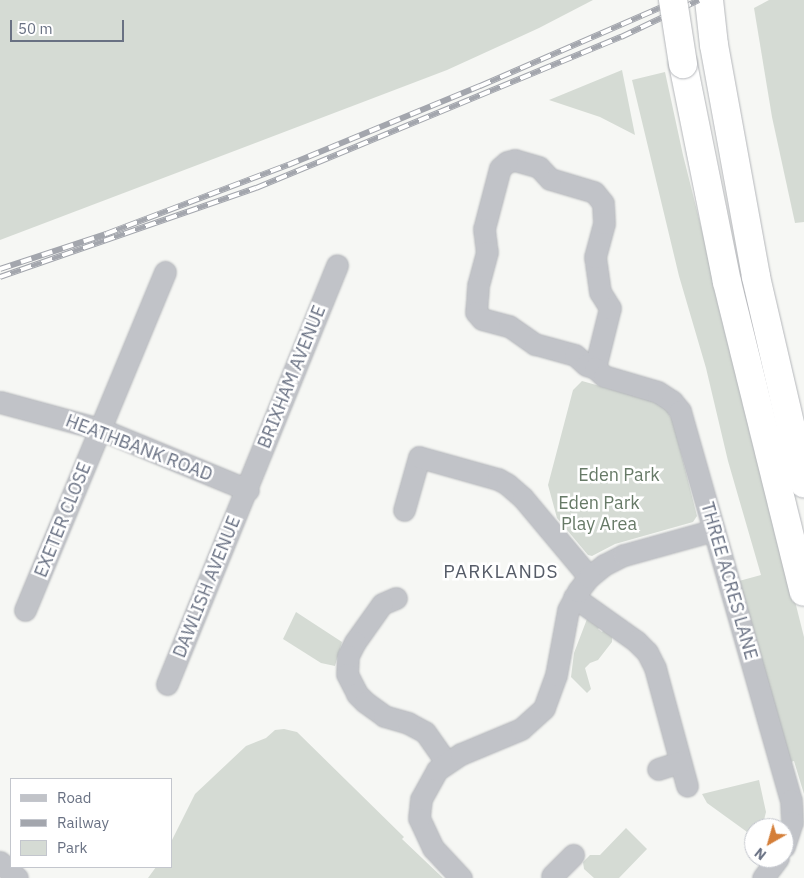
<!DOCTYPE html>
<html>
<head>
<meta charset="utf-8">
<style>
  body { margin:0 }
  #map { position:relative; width:804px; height:878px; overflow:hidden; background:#f6f7f4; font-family:"IBM Plex Sans",sans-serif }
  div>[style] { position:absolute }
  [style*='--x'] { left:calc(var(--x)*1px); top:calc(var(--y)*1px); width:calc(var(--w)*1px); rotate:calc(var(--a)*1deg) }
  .green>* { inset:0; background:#d5dbd4 }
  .roads { filter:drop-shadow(0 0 1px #b4b6ba) drop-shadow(0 0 1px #b4b6ba) }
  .minor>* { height:21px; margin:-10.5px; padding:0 10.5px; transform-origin:10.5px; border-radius:10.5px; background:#c1c3c8 }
  .highway>* { height:28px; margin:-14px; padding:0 14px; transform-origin:14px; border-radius:14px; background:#fff }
  .rail>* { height:5.5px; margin-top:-2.75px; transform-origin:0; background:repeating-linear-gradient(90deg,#fff 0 11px,#a3a6ad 0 22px); box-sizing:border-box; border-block:1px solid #a3a6ad }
  .bridges { filter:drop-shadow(0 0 1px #b4b6ba) drop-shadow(0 0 1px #b4b6ba) }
  .highway-bridge>* { height:28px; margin:-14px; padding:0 14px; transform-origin:14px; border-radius:14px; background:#fff }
  span { translate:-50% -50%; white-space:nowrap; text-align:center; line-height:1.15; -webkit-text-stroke:5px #fff; paint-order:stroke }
  .street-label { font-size:18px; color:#697183 }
  .park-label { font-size:18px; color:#677a67 }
  .neighbourhood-label { font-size:19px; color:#565c68; letter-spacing:1px }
  .legend { position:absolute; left:10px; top:778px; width:162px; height:90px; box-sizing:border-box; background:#fff; border:1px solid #c3c6cd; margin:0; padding:6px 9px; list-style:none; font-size:15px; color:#697183 }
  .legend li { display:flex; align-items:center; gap:10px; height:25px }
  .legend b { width:25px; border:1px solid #c3c6cd }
  .north { position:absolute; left:744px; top:818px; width:50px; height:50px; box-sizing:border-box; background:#fff; border:1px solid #c3c6cd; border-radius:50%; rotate:218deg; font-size:14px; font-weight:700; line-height:20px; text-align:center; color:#697183 }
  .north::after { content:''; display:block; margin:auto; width:18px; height:22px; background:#d47e38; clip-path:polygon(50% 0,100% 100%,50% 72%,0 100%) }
  .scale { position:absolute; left:10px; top:20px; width:114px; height:22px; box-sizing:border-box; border:2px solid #697183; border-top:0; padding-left:6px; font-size:15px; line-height:18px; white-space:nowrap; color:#697183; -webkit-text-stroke:4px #fff; paint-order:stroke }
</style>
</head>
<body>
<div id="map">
  <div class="green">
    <div style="clip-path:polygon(0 0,593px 0,539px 28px,447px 70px,0 240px)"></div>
    <div style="clip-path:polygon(769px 0,804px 0,804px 222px,795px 223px,772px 117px,754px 8px)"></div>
    <div style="clip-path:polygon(622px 70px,635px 135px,600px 117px,549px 100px)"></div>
    <div style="clip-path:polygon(665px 72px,683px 155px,804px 637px,804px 794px,794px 761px,790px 762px,739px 581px,761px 575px,728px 461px,706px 368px,679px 276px,632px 80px)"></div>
    <div style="clip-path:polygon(582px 381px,646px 399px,659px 404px,667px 411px,673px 421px,697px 516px,693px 522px,615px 544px,592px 556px,588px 555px,557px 518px,548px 485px,573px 390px)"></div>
    <div style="clip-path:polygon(296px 612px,342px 642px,335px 666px,321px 663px,283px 639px)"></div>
    <div style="clip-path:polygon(587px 619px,600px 627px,598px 629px,602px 632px,604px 630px,612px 635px,612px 642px,598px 660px,590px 663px,585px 668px,591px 689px,587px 693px,571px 677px,574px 653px)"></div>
    <div style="clip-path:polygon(284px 729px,297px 732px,404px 837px,402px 839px,443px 878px,148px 878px,156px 867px,171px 867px,171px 842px,195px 794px,246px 746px,266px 738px,275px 730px)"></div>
    <div style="clip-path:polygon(759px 780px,766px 812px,762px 828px,754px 828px,754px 837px,707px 803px,702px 794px)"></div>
    <div style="clip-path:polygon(626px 828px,647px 849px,619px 878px,594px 878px,584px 869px,583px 862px,590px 855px,600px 855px)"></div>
  </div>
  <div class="roads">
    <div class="minor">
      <div style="--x:595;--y:368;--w:62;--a:-76"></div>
      <div style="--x:610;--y:308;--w:19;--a:-122"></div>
      <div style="--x:600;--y:292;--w:35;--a:-98"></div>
      <div style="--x:595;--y:257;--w:35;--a:-75"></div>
      <div style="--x:604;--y:223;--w:20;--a:-93"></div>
      <div style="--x:603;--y:203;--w:14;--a:-129"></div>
      <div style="--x:594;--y:192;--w:46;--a:-163.5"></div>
      <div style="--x:550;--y:179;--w:16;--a:-133"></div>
      <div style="--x:539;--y:167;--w:25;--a:-164"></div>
      <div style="--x:515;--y:160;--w:8;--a:166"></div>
      <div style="--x:507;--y:162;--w:9;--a:139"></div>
      <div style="--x:500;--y:168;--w:63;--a:104.7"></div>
      <div style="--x:484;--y:229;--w:23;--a:83"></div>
      <div style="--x:487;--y:252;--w:35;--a:105"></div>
      <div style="--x:478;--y:286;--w:26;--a:94"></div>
      <div style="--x:476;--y:312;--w:9;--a:49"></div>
      <div style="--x:482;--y:319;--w:28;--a:15"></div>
      <div style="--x:509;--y:326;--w:32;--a:35"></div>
      <div style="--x:535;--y:344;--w:41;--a:15.4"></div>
      <div style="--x:575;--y:355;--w:15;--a:42"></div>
      <div style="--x:586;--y:365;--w:9;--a:18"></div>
      <div style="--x:595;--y:368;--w:12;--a:42"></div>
      <div style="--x:604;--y:376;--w:56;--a:16.5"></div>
      <div style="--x:658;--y:392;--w:17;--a:33"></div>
      <div style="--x:672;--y:401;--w:13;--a:51"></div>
      <div style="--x:680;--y:411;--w:405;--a:74.1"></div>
      <div style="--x:791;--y:800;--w:22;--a:87"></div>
      <div style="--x:792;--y:822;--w:26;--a:108"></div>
      <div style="--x:0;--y:402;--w:104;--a:15.1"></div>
      <div style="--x:100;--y:429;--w:160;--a:22.4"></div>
      <div style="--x:404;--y:510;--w:55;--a:-74.2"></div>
      <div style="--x:419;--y:457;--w:82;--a:15.6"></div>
      <div style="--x:498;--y:479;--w:10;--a:29"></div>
      <div style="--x:507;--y:484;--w:21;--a:41"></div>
      <div style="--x:523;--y:498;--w:103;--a:50.1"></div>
      <div style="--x:574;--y:597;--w:76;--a:35.4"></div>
      <div style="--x:636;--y:641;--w:16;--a:45"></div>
      <div style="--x:647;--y:652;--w:18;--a:63"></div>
      <div style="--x:655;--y:668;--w:122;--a:74.8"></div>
      <div style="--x:396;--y:598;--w:15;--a:157"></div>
      <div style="--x:382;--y:604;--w:47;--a:125.4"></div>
      <div style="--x:355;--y:642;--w:16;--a:117"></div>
      <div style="--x:348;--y:656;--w:18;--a:93"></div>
      <div style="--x:347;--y:674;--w:22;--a:63"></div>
      <div style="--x:357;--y:694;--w:11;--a:45"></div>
      <div style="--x:365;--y:702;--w:24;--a:36"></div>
      <div style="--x:384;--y:716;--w:25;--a:16"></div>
      <div style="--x:408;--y:723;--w:19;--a:28"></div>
      <div style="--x:425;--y:732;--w:37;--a:55"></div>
      <div style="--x:25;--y:610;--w:366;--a:-67.5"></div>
      <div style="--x:167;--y:684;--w:452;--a:-67.9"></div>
      <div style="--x:658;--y:769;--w:23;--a:-18"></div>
      <div style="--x:0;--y:862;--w:23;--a:43"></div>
      <div style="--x:552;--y:876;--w:30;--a:-45"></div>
      <div style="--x:461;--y:878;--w:41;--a:-133"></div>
      <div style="--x:433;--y:848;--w:33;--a:-115"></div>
      <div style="--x:419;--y:818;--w:19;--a:-84"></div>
      <div style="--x:421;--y:799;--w:33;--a:-61"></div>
      <div style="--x:437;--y:770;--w:29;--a:-34"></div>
      <div style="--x:461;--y:754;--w:65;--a:-22.6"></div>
      <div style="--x:521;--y:729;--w:31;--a:-42"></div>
      <div style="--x:544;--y:708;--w:35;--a:-70"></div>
      <div style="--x:556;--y:675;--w:66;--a:-79.5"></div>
      <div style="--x:568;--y:610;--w:21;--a:-62"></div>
      <div style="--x:578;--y:591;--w:18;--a:-52"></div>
      <div style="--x:589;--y:577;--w:19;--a:-39"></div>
      <div style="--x:604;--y:565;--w:22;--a:-27"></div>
      <div style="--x:624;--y:555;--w:93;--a:-15.5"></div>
      <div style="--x:763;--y:878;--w:25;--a:-53"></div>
    </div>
    <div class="highway">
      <div style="--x:709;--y:0;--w:45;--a:83.7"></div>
      <div style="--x:714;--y:45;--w:236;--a:79.7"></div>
      <div style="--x:756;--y:277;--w:212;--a:76.9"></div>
      <div style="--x:683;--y:64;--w:222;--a:78.6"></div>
      <div style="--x:727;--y:282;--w:319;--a:76.1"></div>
    </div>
  </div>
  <div class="rail">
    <div style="--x:0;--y:269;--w:112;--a:-18.3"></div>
    <div style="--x:106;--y:234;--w:195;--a:-20.8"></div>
    <div style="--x:288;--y:165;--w:208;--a:-22.4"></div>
    <div style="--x:480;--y:86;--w:216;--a:-23.5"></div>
    <div style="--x:0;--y:277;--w:271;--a:-19.2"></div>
    <div style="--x:256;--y:188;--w:395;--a:-22.5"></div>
    <div style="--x:621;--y:37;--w:86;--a:-25.4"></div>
  </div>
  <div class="bridges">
    <div class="highway-bridge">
      <div style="--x:673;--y:0;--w:65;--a:81.1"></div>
    </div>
  </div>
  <div class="street-label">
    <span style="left:292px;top:377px;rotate:-68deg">BRIXHAM AVENUE</span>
    <span style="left:139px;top:448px;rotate:21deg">HEATHBANK ROAD</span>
    <span style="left:63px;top:520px;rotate:-68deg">EXETER CLOSE</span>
    <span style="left:729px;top:581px;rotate:74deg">THREE ACRES LANE</span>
    <span style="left:207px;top:587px;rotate:-68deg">DAWLISH AVENUE</span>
  </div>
  <div class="park-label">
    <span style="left:619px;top:475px">Eden Park</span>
    <span style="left:599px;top:514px">Eden Park<br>Play Area</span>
  </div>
  <div class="neighbourhood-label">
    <span style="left:501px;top:572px">PARKLANDS</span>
  </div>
  <ul class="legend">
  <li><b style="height:6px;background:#c1c3c8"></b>Road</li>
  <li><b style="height:6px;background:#a3a6ad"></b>Railway</li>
  <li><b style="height:14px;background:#d5dbd4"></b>Park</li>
  </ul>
  <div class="north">N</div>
  <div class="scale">50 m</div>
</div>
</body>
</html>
